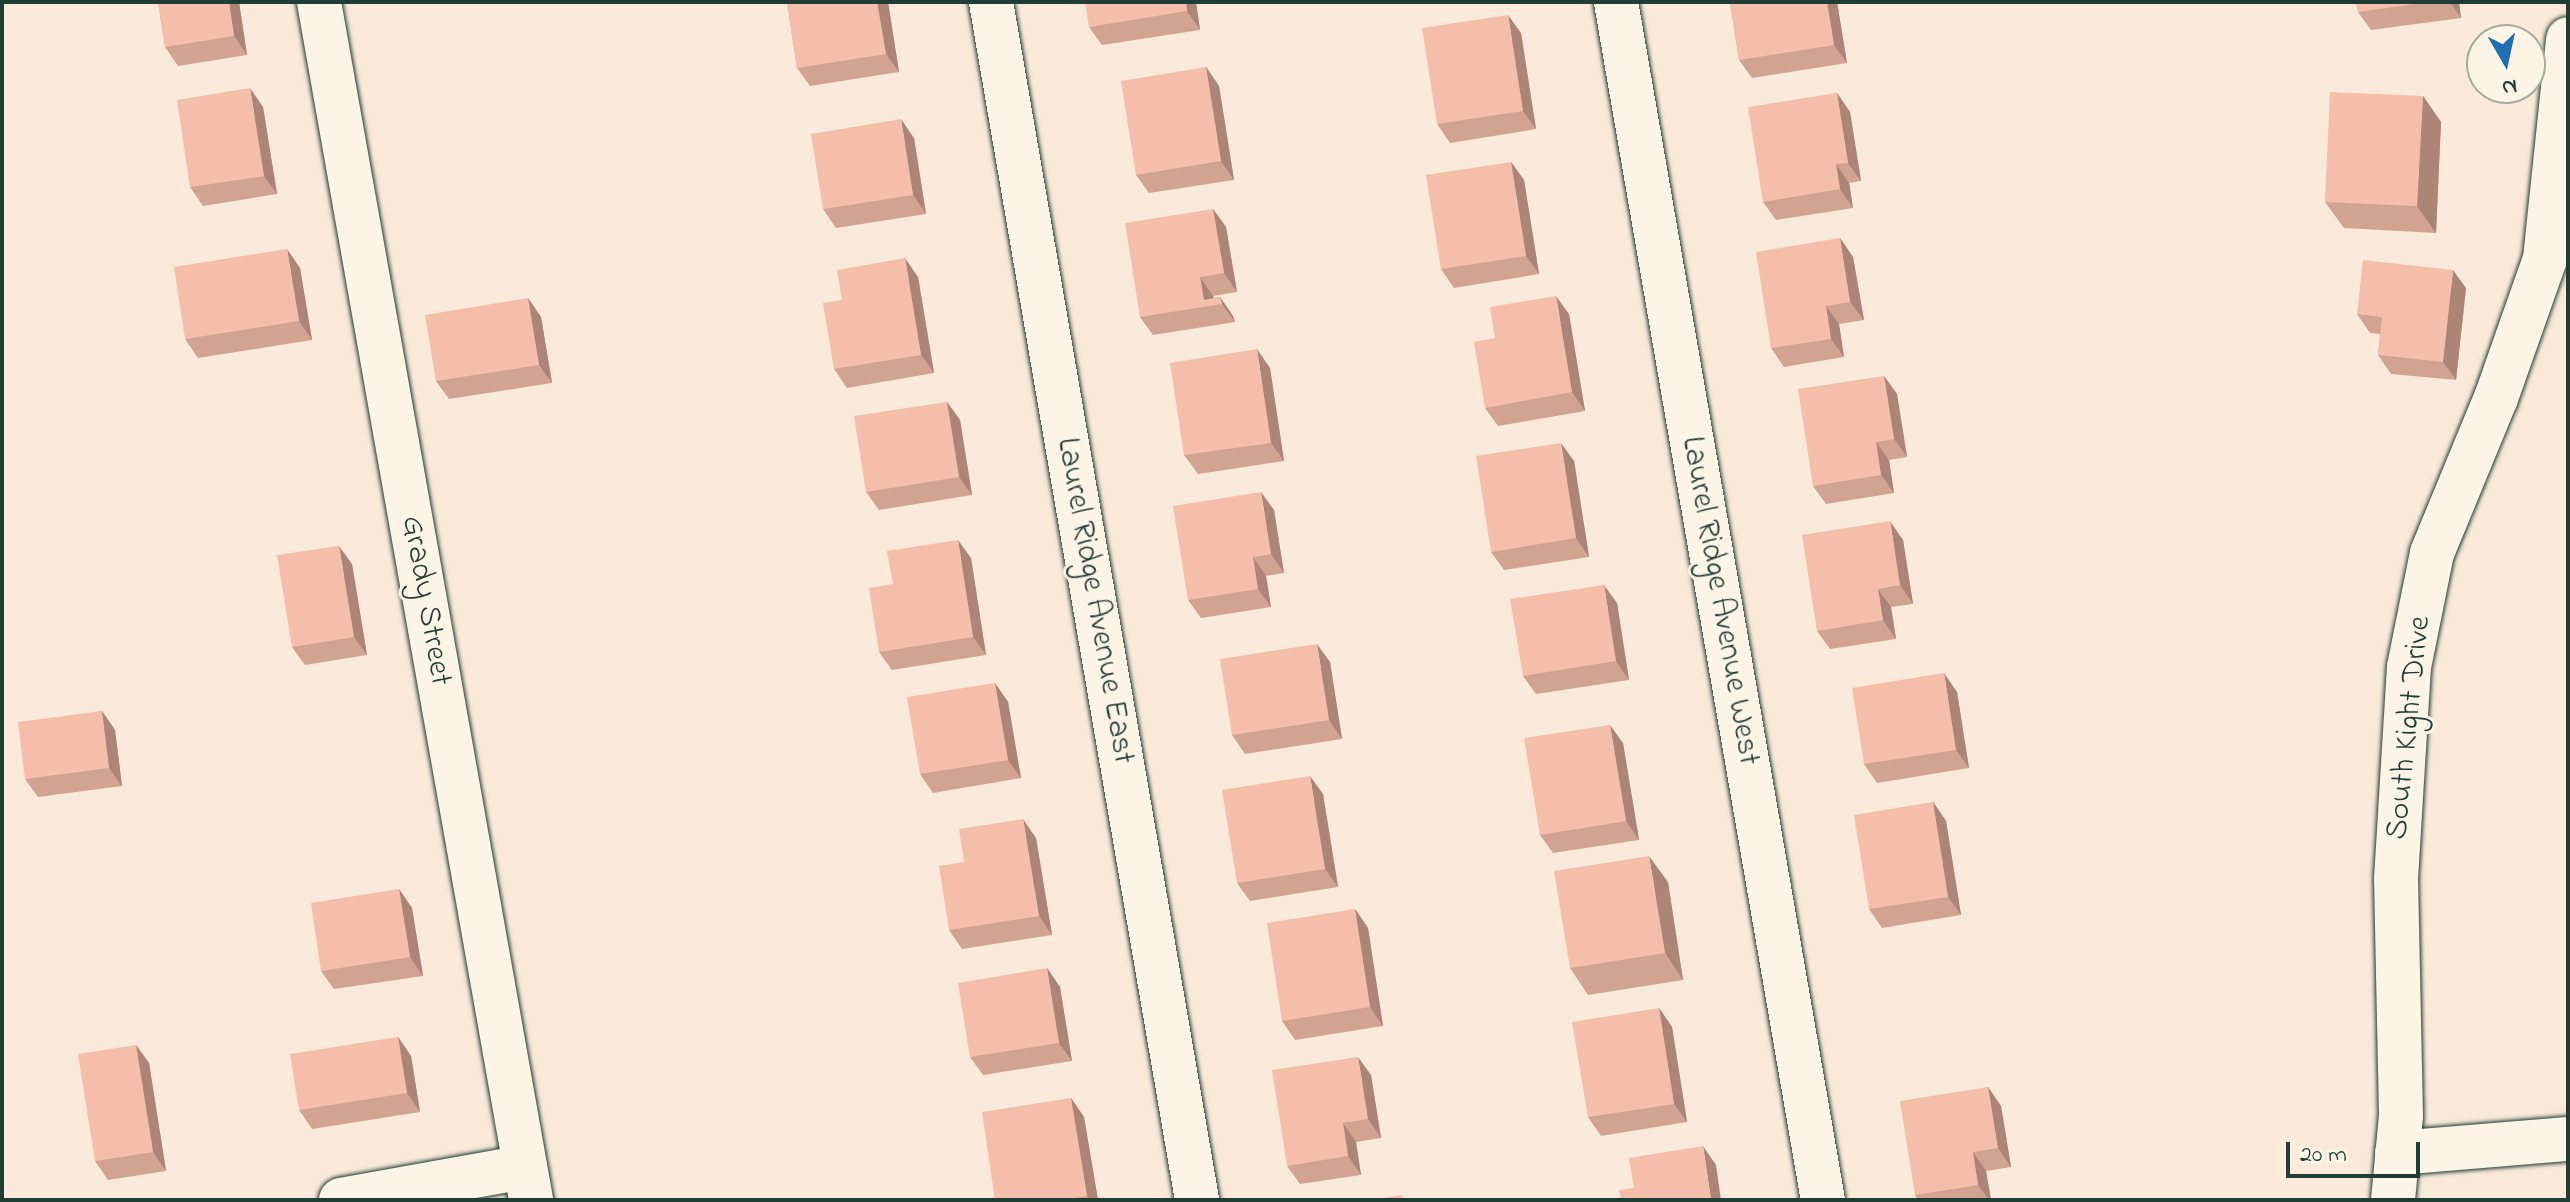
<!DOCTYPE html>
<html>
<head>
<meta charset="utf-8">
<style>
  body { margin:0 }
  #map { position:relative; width:2570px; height:1202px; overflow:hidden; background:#fbead9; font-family:"Indie Flower",sans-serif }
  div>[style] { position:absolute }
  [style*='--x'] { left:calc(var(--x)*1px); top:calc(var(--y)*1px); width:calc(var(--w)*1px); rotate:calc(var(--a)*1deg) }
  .roads { filter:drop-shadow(0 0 2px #1f3d34) drop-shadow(0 0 2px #1f3d34) }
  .minor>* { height:44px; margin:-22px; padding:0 22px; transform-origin:22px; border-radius:22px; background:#fcf5e5 }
  .wall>* { inset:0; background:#d3a392 }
  .shaded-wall>* { inset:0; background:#ac8577 }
  .building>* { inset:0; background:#f5beaa }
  span { translate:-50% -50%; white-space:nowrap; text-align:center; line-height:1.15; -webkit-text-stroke:6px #fcf5e5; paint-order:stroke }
  .street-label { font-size:32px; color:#1f3d34 }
  .frame { position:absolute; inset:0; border:4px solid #1f3d34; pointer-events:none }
  .north { position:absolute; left:2466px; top:24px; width:80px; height:80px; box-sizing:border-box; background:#fcf5e5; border:2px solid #a4ab9e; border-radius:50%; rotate:171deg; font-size:22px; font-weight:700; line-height:32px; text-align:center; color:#1f3d34 }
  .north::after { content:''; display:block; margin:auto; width:28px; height:36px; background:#1f6fb2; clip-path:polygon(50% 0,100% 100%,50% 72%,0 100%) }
  .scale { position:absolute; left:2286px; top:1142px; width:134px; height:36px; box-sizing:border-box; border:4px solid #1f3d34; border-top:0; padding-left:10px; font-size:24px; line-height:28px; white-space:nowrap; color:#1f3d34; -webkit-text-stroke:6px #fcf5e5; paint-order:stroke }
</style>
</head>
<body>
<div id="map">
  <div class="roads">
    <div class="minor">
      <div style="--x:319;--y:2;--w:1217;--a:79.96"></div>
      <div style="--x:991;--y:2;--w:1216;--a:80.24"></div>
      <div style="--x:1616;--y:2;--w:1216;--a:80.2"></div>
      <div style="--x:2397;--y:1153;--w:172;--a:-4.7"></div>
      <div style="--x:341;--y:1200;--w:187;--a:-10.2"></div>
      <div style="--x:2393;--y:1200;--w:84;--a:-84.6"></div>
      <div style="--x:2401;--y:1116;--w:237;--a:-91.2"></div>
      <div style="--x:2396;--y:879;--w:212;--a:-86.5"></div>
      <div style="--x:2409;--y:667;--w:116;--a:-78.6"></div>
      <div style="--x:2432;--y:553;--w:168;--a:-67.6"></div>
      <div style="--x:2496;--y:398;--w:147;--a:-70.6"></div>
      <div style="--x:2545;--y:259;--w:221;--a:-84"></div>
    </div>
  </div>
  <div class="wall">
    <div style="clip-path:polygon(158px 2px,239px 2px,247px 55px,178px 66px,165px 47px)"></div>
    <div style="clip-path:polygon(787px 2px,888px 2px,899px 72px,810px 86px,797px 68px)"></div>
    <div style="clip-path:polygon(1196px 2px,1200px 30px,1102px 45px,1089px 27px)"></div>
    <div style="clip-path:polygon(1730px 2px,1837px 2px,1847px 63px,1752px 78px,1739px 60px)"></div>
    <div style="clip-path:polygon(2356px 2px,2459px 2px,2461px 18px,2371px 30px,2358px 12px)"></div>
    <div style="clip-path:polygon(1521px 33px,1536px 129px,1450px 143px,1437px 124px)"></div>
    <div style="clip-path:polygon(1206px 67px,1219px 86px,1234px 180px,1149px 193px,1136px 175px)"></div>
    <div style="clip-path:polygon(1837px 93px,1850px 112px,1861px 181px,1849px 183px,1853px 208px,1776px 220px,1763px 202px)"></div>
    <div style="clip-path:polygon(2423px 96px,2441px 122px,2436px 233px,2344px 228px,2325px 202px)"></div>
    <div style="clip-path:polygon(263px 107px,277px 194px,203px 206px,190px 187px)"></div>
    <div style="clip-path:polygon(914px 138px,926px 214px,836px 228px,823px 209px)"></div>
    <div style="clip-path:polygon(1511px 162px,1524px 180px,1539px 274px,1454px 288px,1441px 269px)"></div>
    <div style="clip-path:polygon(1213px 209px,1226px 227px,1237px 292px,1213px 296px,1214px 298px,1220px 297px,1233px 316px,1235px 322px,1153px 335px,1140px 317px)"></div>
    <div style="clip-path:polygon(1840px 238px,1853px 257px,1864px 320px,1839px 324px,1844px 357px,1784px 367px,1771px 348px)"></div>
    <div style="clip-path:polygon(300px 268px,312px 340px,198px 358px,185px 339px)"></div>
    <div style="clip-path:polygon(918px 277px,934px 373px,847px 388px,834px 369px,842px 300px)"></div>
    <div style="clip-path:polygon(2466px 288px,2456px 380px,2391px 374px,2378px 355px,2380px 334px,2370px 333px,2357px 314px)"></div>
    <div style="clip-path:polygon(528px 298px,541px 317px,552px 383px,449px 399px,436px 381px)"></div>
    <div style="clip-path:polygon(1569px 314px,1585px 411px,1498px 426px,1485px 408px)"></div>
    <div style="clip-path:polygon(1270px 368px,1284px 461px,1198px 474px,1184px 455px)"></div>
    <div style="clip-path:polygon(1884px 376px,1897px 394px,1907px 457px,1889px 460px,1894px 493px,1826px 504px,1813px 486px)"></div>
    <div style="clip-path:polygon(947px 402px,960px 420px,972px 495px,879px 510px,866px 492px)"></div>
    <div style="clip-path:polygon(1574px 461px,1589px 557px,1504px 570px,1491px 552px)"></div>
    <div style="clip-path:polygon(1274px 510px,1284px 573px,1266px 576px,1271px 607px,1201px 618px,1188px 600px)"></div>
    <div style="clip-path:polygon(1903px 540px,1913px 604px,1891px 607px,1896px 639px,1830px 649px,1817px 631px)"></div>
    <div style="clip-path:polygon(971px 558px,986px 655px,892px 670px,879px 652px,893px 584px)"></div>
    <div style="clip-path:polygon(352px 564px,367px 655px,305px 665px,292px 647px)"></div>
    <div style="clip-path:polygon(1617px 603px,1629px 680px,1536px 694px,1523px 676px)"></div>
    <div style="clip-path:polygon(1330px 662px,1342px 739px,1245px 754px,1232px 735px)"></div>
    <div style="clip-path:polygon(995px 683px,1008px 702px,1021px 778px,933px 793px,920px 774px)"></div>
    <div style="clip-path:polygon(1957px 692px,1969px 768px,1877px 783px,1864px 764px)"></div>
    <div style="clip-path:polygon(102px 711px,115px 730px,122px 786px,38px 797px,25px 779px)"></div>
    <div style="clip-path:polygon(1623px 743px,1639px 840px,1553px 853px,1540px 835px)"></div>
    <div style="clip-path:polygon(1323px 794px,1338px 887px,1250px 901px,1237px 883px)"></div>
    <div style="clip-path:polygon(1933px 802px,1946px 821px,1961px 915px,1882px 928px,1869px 909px)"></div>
    <div style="clip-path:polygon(1036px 838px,1052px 935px,962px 949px,949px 930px,964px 862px)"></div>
    <div style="clip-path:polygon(1668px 882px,1683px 980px,1588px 995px,1570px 968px)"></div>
    <div style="clip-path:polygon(399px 889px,412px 908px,423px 976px,334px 989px,321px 971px)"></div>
    <div style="clip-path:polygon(1355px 909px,1368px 928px,1383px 1026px,1295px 1040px,1282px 1021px)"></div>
    <div style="clip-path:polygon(1047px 968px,1060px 987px,1072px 1061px,983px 1075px,970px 1057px)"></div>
    <div style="clip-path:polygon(1659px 1008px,1672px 1027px,1687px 1122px,1601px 1136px,1588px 1117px)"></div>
    <div style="clip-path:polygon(398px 1037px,411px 1056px,420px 1112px,312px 1129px,299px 1110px)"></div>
    <div style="clip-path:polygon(136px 1045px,149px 1063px,166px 1171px,108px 1180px,95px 1161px)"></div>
    <div style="clip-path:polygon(1371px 1075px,1381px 1138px,1356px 1142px,1361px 1175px,1300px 1184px,1287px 1166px)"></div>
    <div style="clip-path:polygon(1988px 1087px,2001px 1106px,2011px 1167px,1986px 1171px,1991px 1200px,1918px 1200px,1915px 1195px)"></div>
    <div style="clip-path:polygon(1071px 1098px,1084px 1117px,1098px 1200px,995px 1200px)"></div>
  </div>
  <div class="shaded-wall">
    <div style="clip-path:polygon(229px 2px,239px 2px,247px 55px,234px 36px)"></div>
    <div style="clip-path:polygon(877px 2px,888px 2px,899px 72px,886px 54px)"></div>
    <div style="clip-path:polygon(1186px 2px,1196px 2px,1200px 30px,1187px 11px)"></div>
    <div style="clip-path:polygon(1827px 2px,1837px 2px,1847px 63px,1834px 45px)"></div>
    <div style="clip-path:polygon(2450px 2px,2459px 2px,2461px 18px)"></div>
    <div style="clip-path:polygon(1508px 15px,1521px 33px,1536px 129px,1523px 111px)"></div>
    <div style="clip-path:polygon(1206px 67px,1219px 86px,1234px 180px,1221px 161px)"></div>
    <div style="clip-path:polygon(250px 88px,263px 107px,277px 194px,264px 176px)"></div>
    <div style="clip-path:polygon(1837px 93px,1850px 112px,1861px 181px,1848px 163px)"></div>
    <div style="clip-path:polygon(2423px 96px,2441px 122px,2436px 233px,2417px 206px)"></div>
    <div style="clip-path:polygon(901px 119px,914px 138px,926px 214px,913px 195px)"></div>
    <div style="clip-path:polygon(1511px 162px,1524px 180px,1539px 274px,1526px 256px)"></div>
    <div style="clip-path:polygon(1836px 164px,1849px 183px,1853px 208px,1840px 189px)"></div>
    <div style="clip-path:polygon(1213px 209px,1226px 227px,1237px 292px,1224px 273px)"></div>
    <div style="clip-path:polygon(1840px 238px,1853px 257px,1864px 320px,1850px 302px)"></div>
    <div style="clip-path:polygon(287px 249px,300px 268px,312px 340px,299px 321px)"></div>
    <div style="clip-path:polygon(905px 258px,918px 277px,934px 373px,921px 355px)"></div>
    <div style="clip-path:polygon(2453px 270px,2466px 288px,2456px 380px,2443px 362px)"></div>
    <div style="clip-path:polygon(1200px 277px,1213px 296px,1215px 305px,1204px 300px)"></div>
    <div style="clip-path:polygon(1556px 296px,1569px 314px,1585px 411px,1572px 392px)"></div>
    <div style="clip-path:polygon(1220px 297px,1233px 316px,1235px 322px,1222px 304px)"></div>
    <div style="clip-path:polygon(528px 298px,541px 317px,552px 383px,539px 365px)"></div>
    <div style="clip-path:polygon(1826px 306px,1839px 324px,1844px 357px,1831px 339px)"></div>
    <div style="clip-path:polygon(1257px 349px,1270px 368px,1284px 461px,1271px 443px)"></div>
    <div style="clip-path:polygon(1884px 376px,1897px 394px,1907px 457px,1894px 439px)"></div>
    <div style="clip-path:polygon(947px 402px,960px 420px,972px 495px,959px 477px)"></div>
    <div style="clip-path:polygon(1876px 442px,1889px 460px,1894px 493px,1881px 475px)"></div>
    <div style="clip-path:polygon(1561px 443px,1574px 461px,1589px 557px,1576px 538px)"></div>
    <div style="clip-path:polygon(1261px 492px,1274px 510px,1284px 573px,1271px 554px)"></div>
    <div style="clip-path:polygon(1890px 521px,1903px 540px,1913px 604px,1900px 585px)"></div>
    <div style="clip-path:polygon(958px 540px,971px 558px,986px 655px,973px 637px)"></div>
    <div style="clip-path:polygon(339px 546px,352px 564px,367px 655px,354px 637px)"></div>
    <div style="clip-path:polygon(1253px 557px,1266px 576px,1271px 607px,1258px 589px)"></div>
    <div style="clip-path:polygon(1604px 585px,1617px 603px,1629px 680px,1616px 661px)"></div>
    <div style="clip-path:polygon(1878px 589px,1891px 607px,1896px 639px,1883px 620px)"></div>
    <div style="clip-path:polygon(1317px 644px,1330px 662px,1342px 739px,1329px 720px)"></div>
    <div style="clip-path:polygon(1944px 673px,1957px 692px,1969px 768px,1956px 750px)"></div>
    <div style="clip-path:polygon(995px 683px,1008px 702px,1021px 778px,1008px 760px)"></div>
    <div style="clip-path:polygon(102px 711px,115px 730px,122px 786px,109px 768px)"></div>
    <div style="clip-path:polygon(1610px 725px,1623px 743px,1639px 840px,1626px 821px)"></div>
    <div style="clip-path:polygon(1310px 776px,1323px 794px,1338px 887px,1325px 869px)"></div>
    <div style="clip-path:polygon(1933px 802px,1946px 821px,1961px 915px,1948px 897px)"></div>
    <div style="clip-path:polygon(1023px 819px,1036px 838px,1052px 935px,1039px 916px)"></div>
    <div style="clip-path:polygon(1649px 856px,1668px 882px,1683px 980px,1665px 953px)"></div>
    <div style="clip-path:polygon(399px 889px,412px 908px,423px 976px,410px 957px)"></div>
    <div style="clip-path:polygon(1355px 909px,1368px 928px,1383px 1026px,1370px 1007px)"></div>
    <div style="clip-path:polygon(1047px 968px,1060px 987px,1072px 1061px,1059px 1043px)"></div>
    <div style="clip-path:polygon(1659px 1008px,1672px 1027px,1687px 1122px,1674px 1104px)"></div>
    <div style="clip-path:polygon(398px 1037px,411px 1056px,420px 1112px,407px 1093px)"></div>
    <div style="clip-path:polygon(136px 1045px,149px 1063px,166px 1171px,153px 1152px)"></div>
    <div style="clip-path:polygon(1358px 1057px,1371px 1075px,1381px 1138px,1368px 1119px)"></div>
    <div style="clip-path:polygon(1988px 1087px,2001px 1106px,2011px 1167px,1998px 1148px)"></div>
    <div style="clip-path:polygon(1071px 1098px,1084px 1117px,1098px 1200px,1090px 1200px,1087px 1196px)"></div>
    <div style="clip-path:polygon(1343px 1123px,1356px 1142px,1361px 1175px,1348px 1156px)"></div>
    <div style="clip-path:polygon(1703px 1146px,1716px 1165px,1721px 1200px,1711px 1200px)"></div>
    <div style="clip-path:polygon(1973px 1152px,1986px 1171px,1991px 1200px,1989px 1200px,1978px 1185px)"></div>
  </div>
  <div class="building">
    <div style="clip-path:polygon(158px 2px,229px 2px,234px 36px,165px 47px)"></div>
    <div style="clip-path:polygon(787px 2px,877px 2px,886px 54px,797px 68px)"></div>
    <div style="clip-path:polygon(1085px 2px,1186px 2px,1187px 11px,1089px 27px)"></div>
    <div style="clip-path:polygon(1730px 2px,1827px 2px,1834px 45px,1739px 60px)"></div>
    <div style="clip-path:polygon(2356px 2px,2429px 2px,2358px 12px)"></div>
    <div style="clip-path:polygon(1508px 15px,1523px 111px,1437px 124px,1422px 28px)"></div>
    <div style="clip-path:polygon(1206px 67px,1221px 161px,1136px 175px,1121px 81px)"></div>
    <div style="clip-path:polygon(250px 88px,264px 176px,190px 187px,177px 100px)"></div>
    <div style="clip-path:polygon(2330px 92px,2423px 96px,2417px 206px,2325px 202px)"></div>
    <div style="clip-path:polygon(1837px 93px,1848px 163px,1836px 164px,1840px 189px,1763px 202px,1748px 107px)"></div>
    <div style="clip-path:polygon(901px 119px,913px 195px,823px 209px,811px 134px)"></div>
    <div style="clip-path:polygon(1511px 162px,1526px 256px,1441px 269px,1426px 175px)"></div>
    <div style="clip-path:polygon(1213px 209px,1224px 273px,1200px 277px,1204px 300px,1220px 297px,1222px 304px,1140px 317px,1125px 223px)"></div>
    <div style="clip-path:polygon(1840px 238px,1850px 302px,1826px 306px,1831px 339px,1771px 348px,1756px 252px)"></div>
    <div style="clip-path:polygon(287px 249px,299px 321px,185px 339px,174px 267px)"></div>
    <div style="clip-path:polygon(905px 258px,921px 355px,834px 369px,823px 303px,842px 300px,837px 270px)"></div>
    <div style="clip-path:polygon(2363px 260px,2453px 270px,2443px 362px,2378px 355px,2382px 317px,2357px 314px)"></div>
    <div style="clip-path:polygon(1556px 296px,1572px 392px,1485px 408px,1474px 342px,1495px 338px,1490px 307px)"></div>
    <div style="clip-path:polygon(528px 298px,539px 365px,436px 381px,425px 315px)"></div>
    <div style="clip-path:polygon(1257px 349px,1271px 443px,1184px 455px,1170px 363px)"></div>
    <div style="clip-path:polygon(1884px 376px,1894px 439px,1876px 442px,1881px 475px,1813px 486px,1798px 389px)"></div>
    <div style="clip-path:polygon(947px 402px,959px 477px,866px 492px,854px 416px)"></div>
    <div style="clip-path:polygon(1561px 443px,1576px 538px,1491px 552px,1476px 456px)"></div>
    <div style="clip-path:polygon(1261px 492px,1271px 554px,1253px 557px,1258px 589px,1188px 600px,1173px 506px)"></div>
    <div style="clip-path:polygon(1890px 521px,1900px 585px,1878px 589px,1883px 620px,1817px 631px,1802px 535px)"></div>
    <div style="clip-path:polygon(958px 540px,973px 637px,879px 652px,869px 588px,893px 584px,887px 551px)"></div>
    <div style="clip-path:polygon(339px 546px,354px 637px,292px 647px,277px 555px)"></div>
    <div style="clip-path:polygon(1604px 585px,1616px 661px,1523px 676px,1510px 599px)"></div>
    <div style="clip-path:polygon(1317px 644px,1329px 720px,1232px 735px,1220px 659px)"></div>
    <div style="clip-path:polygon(1944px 673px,1956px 750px,1864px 764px,1852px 688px)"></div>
    <div style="clip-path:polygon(995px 683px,1008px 760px,920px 774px,907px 697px)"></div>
    <div style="clip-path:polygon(102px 711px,109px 768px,25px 779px,18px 722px)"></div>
    <div style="clip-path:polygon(1610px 725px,1626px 821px,1540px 835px,1524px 738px)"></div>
    <div style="clip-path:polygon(1310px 776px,1325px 869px,1237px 883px,1222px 790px)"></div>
    <div style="clip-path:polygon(1933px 802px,1948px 897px,1869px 909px,1854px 815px)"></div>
    <div style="clip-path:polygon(1023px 819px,1039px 916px,949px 930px,939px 866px,964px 862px,959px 829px)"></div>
    <div style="clip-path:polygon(1649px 856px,1665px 953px,1570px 968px,1554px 871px)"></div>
    <div style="clip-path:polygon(399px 889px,410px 957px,321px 971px,311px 903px)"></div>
    <div style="clip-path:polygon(1355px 909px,1370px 1007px,1282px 1021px,1267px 923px)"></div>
    <div style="clip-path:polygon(1047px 968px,1059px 1043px,970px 1057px,958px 983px)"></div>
    <div style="clip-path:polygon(1659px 1008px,1674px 1104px,1588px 1117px,1572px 1022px)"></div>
    <div style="clip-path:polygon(398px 1037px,407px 1093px,299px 1110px,290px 1054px)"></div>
    <div style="clip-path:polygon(136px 1045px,153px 1152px,95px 1161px,78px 1054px)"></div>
    <div style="clip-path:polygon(1358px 1057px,1368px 1119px,1343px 1123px,1348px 1156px,1287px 1166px,1272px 1070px)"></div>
    <div style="clip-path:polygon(1988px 1087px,1998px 1148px,1973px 1152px,1978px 1185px,1915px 1195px,1900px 1101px)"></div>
    <div style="clip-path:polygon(1071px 1098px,1087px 1196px,1062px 1200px,995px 1200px,982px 1112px)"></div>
    <div style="clip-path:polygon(1703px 1146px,1711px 1200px,1621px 1200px,1619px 1190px,1634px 1188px,1629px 1158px)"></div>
    <div style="clip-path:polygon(1402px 1195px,1403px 1200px,1372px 1200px)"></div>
  </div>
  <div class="street-label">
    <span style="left:425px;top:601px;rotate:80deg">Grady Street</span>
    <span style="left:1094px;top:601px;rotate:80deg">Laurel Ridge Avenue East</span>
    <span style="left:1719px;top:601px;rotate:80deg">Laurel Ridge Avenue West</span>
    <span style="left:2410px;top:728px;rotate:-84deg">South Kight Drive</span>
  </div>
  <div class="frame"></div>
  <div class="north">N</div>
  <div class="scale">20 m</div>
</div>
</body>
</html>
